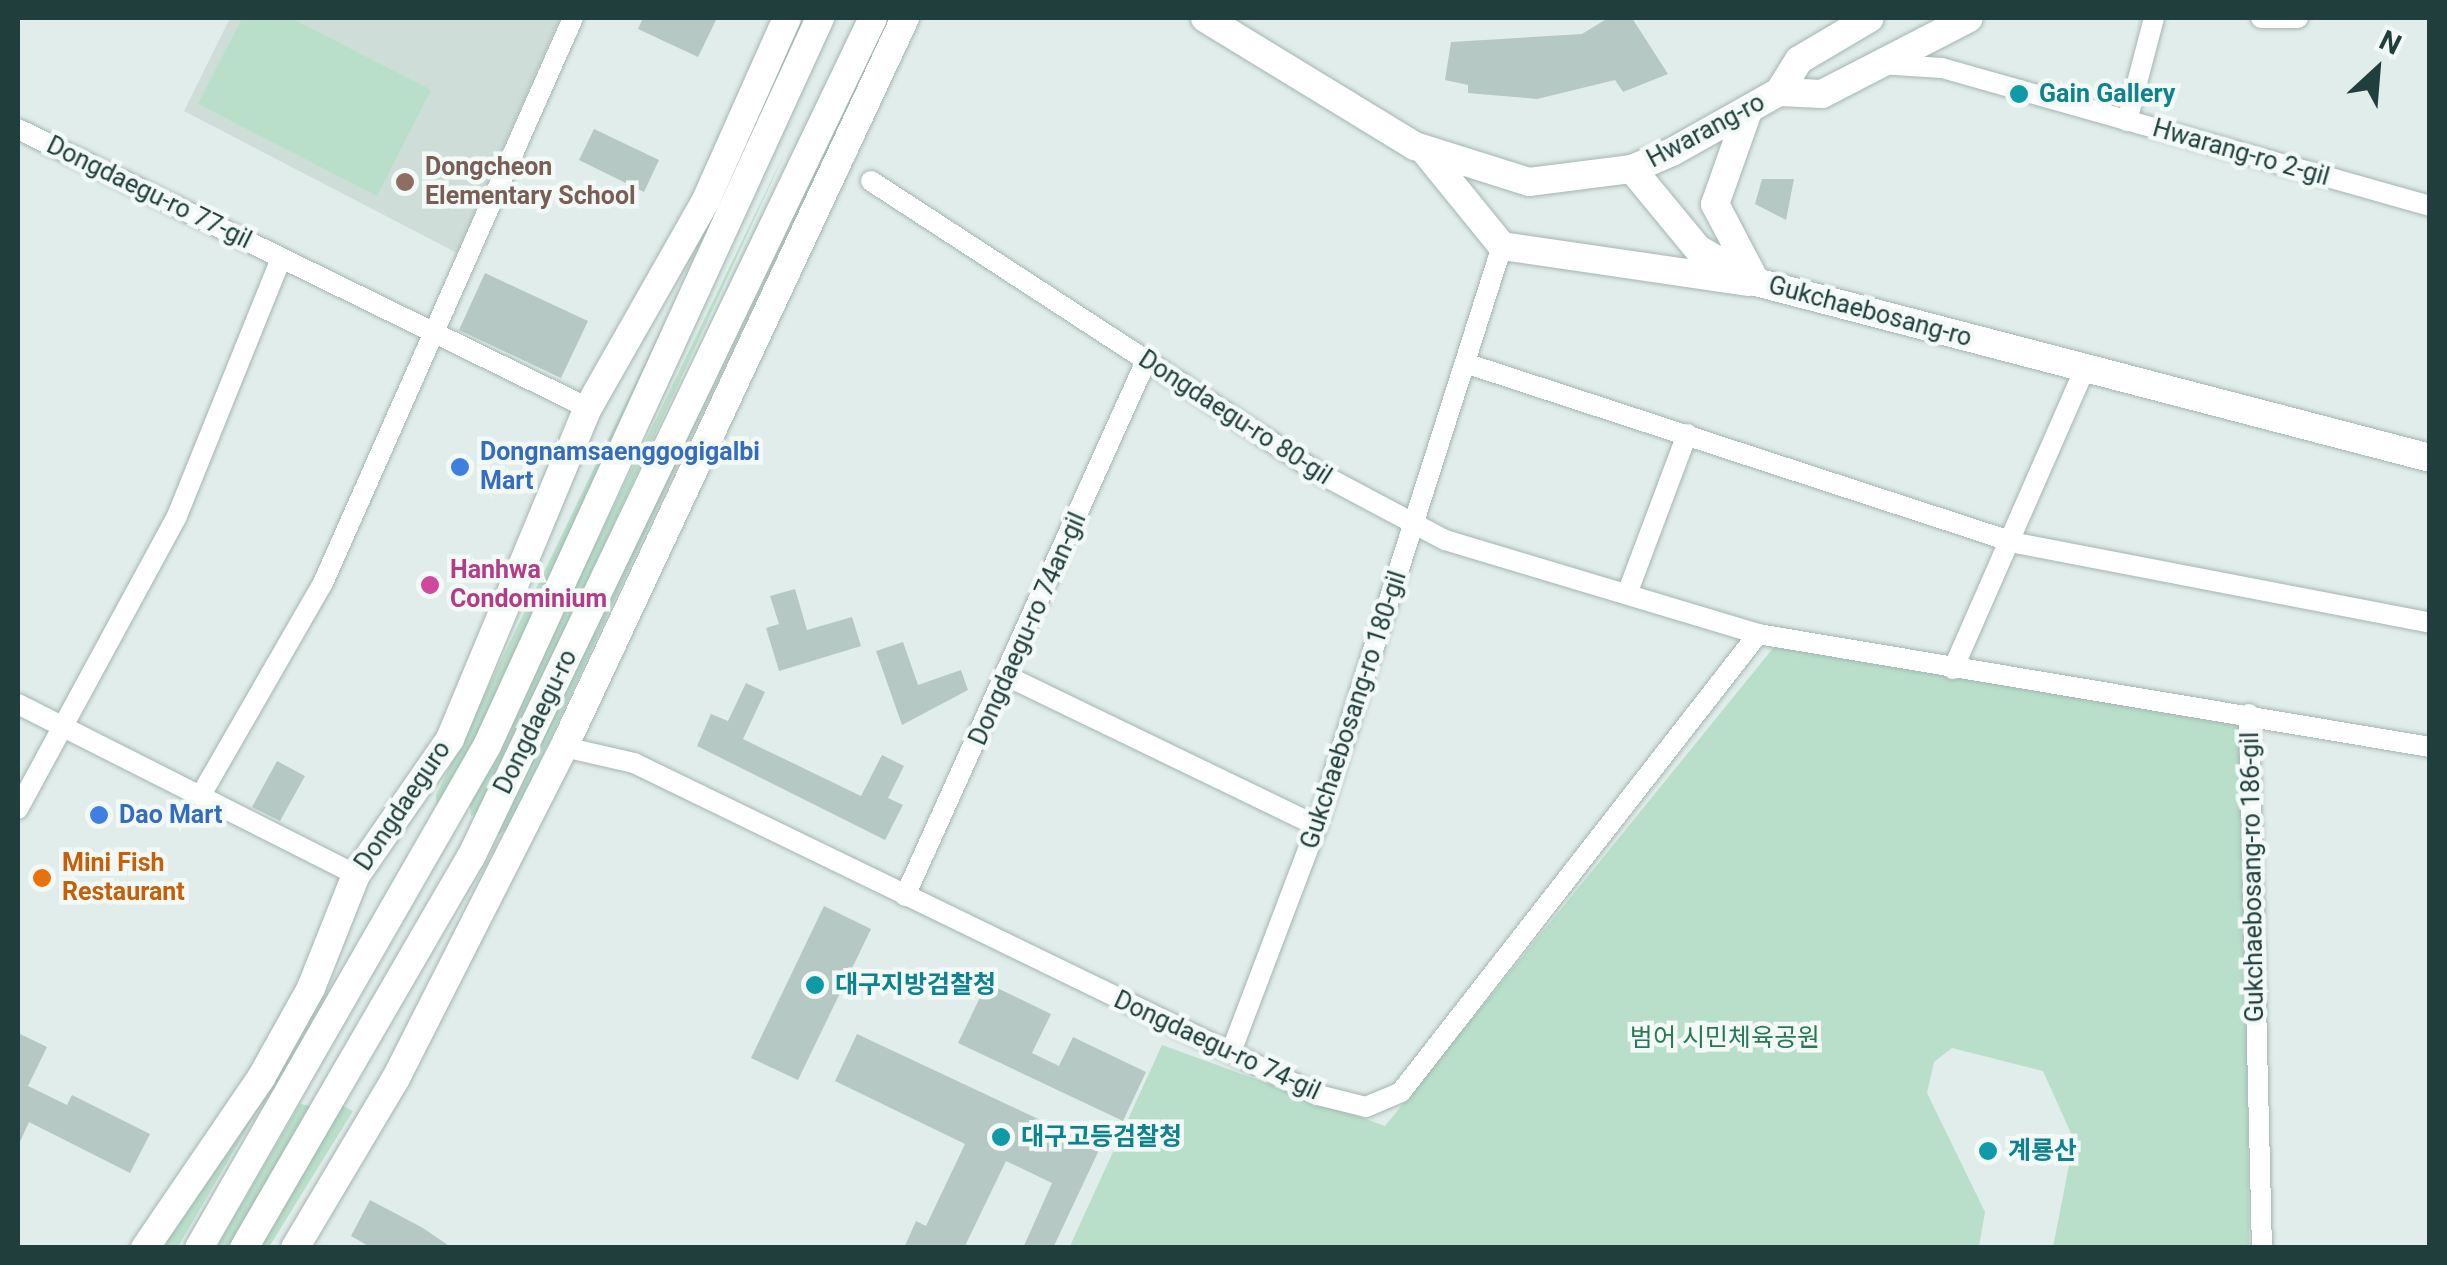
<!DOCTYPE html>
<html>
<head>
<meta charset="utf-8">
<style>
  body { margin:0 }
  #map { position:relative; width:2447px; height:1265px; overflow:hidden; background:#e1edea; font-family:Roboto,"Noto Sans KR",sans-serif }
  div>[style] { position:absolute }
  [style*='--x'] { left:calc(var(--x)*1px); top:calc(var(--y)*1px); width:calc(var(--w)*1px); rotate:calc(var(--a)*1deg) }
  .built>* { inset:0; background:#cfddd9 }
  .green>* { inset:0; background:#b9dfca }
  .building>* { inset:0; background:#b6c8c3 }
  .roads { filter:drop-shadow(0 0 2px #a3b5b2) drop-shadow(0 0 2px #a3b5b2) }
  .minor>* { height:20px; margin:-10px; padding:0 10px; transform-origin:10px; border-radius:10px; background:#fff }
  .secondary>* { height:28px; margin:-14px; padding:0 14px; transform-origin:14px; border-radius:14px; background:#fff }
  .dots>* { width:28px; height:28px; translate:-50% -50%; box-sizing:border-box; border:5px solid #f2f9f7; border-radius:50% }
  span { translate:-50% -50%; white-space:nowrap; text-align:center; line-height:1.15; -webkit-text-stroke:9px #f2f9f7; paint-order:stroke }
  .culture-label { font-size:25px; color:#0d838f; font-weight:700 }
  .left { translate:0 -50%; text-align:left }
  .street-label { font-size:25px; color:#203f3c }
  .education-label { font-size:25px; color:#785e54; font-weight:700 }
  .shop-label { font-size:25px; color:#366cbe; font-weight:700 }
  .hotel-label { font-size:25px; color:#b23c85; font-weight:700 }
  .food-label { font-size:25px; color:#c56008; font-weight:700 }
  .park-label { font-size:25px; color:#287855 }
  .frame { position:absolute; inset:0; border:20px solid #203f3c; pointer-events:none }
  .north { position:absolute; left:2327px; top:20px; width:100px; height:100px; -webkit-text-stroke:8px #f2f9f7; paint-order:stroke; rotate:26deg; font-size:28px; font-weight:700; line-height:40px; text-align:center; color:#203f3c }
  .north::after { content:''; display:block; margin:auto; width:35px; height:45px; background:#203f3c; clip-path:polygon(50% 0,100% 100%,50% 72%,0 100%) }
</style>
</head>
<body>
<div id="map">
  <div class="built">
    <div style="clip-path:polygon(230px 18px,560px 18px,457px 253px,184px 111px)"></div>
  </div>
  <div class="green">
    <div style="clip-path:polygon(242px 18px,291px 18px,431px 90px,377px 196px,198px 104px)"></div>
    <div style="clip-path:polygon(754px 138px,449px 802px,437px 808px,436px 795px)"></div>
    <div style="clip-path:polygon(788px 146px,482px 810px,471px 816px,470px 804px)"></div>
    <div style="clip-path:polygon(815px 165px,509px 829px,497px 835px,496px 823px)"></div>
    <div style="clip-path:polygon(1774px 647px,2244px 725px,2249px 1247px,2053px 1247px,2074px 1140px,2043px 1071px,1952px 1048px,1934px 1062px,1927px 1093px,1985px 1212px,1979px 1247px,1069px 1248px,1162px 1045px,1385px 1126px)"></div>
    <div style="clip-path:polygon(285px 1063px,178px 1247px,161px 1248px)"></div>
    <div style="clip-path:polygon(300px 1104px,311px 1106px,232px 1247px,216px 1248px)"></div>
    <div style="clip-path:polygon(341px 1105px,353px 1111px,269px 1247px,253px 1248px)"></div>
  </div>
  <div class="building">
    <div style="clip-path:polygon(643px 18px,717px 18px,698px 57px,638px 29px)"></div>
    <div style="clip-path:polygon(1608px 18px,1632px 18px,1668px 74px,1623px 92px,1615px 80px,1537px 99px,1468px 93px,1468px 85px,1445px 80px,1451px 42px,1582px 34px)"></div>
    <div style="clip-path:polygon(594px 129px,659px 160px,644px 192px,579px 160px)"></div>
    <div style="clip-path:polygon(1762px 179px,1794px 179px,1786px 220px,1755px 204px)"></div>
    <div style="clip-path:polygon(485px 273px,588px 321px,561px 378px,459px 330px)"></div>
    <div style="clip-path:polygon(795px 589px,807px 630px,852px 617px,861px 646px,779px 671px,766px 628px,779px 624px,770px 596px)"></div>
    <div style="clip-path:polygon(903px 642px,918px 685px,961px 670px,968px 690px,902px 725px,876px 651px)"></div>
    <div style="clip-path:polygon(746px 683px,765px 692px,743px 739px,861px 796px,882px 755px,904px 766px,888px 798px,903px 805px,885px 840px,697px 746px,711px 714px,728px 721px)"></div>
    <div style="clip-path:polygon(277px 761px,305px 776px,280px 821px,252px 807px)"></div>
    <div style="clip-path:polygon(824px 906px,871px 929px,798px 1080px,751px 1058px)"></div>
    <div style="clip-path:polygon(987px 983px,1051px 1014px,1032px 1053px,1059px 1066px,1073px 1037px,1146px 1072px,1123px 1121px,958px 1043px)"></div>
    <div style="clip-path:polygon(18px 1033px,47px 1047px,28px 1086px,67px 1105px,72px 1095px,150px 1134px,130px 1173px,29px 1122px,18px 1146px)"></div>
    <div style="clip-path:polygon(857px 1034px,1100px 1148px,1053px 1248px,1023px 1248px,1052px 1183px,1006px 1161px,964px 1248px,904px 1248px,916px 1221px,926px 1226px,965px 1144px,835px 1081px)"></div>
    <div style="clip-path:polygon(370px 1200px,423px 1228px,452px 1248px,372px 1248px,351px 1236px)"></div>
  </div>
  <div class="roads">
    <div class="minor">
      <div style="--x:2261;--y:18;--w:37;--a:0"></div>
      <div style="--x:1880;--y:64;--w:62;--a:3.7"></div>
      <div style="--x:1942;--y:68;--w:507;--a:15.79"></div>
      <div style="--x:2127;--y:121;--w:106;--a:-75.3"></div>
      <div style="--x:18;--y:129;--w:635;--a:26.08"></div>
      <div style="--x:871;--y:181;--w:535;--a:33.1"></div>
      <div style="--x:1319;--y:473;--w:143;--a:28"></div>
      <div style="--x:1445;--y:540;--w:327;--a:16.7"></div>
      <div style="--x:1758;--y:634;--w:681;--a:9.55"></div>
      <div style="--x:1468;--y:364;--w:576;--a:18.09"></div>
      <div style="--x:2016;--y:543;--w:422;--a:10.9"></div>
      <div style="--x:1627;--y:594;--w:171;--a:-69.4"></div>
      <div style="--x:1953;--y:669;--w:328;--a:-66.3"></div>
      <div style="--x:1009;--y:677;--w:342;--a:25.8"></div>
      <div style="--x:18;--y:704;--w:379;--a:26.8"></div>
      <div style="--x:2249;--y:714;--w:534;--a:88.61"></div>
      <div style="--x:564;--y:747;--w:72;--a:12.9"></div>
      <div style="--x:634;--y:763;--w:760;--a:25.89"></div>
      <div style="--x:1318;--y:1095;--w:49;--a:14"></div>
      <div style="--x:1366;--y:1107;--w:38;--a:-23"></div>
      <div style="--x:1401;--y:1092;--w:581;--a:-52.06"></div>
      <div style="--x:201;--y:795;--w:245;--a:-60.1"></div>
      <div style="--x:323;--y:583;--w:618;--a:-66.13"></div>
      <div style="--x:18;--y:809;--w:333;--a:-61.5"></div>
      <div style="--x:177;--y:516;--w:278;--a:-68"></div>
      <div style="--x:905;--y:896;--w:587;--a:-65.75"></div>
      <div style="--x:1231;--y:1052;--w:242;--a:-69.2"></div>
      <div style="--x:1317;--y:826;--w:609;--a:-72.31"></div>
    </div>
    <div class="secondary">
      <div style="--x:1205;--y:18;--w:246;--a:31.4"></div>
      <div style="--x:1415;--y:146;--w:120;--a:17.5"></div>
      <div style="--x:1529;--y:182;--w:104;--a:-7.2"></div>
      <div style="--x:1632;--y:169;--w:43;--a:-23"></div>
      <div style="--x:1672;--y:152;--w:123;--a:-29.3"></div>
      <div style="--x:1779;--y:92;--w:38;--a:-58"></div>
      <div style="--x:1799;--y:60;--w:82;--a:-30.6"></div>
      <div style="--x:1779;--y:92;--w:43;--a:2.7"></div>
      <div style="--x:1822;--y:94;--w:165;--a:-27.3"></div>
      <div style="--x:1748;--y:111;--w:99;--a:109.5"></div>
      <div style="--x:1715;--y:204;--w:88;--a:62.3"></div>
      <div style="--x:1424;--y:150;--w:124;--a:50.9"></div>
      <div style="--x:1502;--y:246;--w:250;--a:8.3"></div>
      <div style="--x:1632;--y:169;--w:104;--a:50.5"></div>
      <div style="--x:1698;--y:249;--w:67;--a:29.6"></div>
      <div style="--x:1756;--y:282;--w:697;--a:14.63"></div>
      <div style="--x:145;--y:1248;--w:206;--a:-55.7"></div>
      <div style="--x:261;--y:1078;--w:103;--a:-60.9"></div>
      <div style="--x:311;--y:988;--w:122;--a:-68.3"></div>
      <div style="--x:356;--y:875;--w:165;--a:-55.3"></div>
      <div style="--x:450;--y:739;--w:359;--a:-67.4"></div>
      <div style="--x:588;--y:408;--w:239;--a:-60.4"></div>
      <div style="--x:706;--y:200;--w:199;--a:-66"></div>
      <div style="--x:199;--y:1248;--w:579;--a:-60.16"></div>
      <div style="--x:487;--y:746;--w:801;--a:-65.42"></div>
      <div style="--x:244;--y:1248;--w:452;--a:-59.9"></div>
      <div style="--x:471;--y:857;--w:930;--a:-64.4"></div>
      <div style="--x:295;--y:1248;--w:198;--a:-59.3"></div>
      <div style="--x:396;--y:1078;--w:371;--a:-63.1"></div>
      <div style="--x:564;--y:747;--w:805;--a:-64.93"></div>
    </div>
  </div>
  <div class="dots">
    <div style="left:2019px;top:94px;background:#0f9aa8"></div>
    <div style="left:405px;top:182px;background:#8d6e63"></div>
    <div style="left:460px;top:467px;background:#3f7fe0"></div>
    <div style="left:430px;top:585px;background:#d1479c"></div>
    <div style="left:99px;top:815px;background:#3f7fe0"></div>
    <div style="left:42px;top:878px;background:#e8710a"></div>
    <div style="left:815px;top:985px;background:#0f9aa8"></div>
    <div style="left:1001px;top:1137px;background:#0f9aa8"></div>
    <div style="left:1988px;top:1151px;background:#0f9aa8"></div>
  </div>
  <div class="culture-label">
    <span class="left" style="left:2039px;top:94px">Gain Gallery</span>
    <span class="left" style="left:835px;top:985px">대구지방검찰청</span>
    <span class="left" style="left:1021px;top:1137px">대구고등검찰청</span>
    <span class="left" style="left:2008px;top:1151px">계룡산</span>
  </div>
  <div class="street-label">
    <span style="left:1706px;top:131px;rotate:-28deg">Hwarang-ro</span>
    <span style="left:2241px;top:153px;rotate:16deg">Hwarang-ro 2-gil</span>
    <span style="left:149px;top:193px;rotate:26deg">Dongdaegu-ro 77-gil</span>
    <span style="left:1870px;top:312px;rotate:15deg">Gukchaebosang-ro</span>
    <span style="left:1235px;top:418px;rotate:33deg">Dongdaegu-ro 80-gil</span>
    <span style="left:1028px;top:629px;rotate:-66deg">Dongdaegu-ro 74an-gil</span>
    <span style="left:1354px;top:710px;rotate:-72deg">Gukchaebosang-ro 180-gil</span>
    <span style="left:536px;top:722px;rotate:-64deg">Dongdaegu-ro</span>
    <span style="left:403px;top:806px;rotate:-56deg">Dongdaeguro</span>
    <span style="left:2253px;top:877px;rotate:-91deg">Gukchaebosang-ro 186-gil</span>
    <span style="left:1217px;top:1046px;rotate:25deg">Dongdaegu-ro 74-gil</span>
  </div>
  <div class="education-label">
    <span class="left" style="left:425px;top:182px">Dongcheon<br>Elementary School</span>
  </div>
  <div class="shop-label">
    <span class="left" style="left:480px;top:467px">Dongnamsaenggogigalbi<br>Mart</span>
    <span class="left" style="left:119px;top:815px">Dao Mart</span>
  </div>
  <div class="hotel-label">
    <span class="left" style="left:450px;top:585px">Hanhwa<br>Condominium</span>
  </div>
  <div class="food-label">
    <span class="left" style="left:62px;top:878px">Mini Fish<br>Restaurant</span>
  </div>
  <div class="park-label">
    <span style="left:1725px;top:1038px">범어 시민체육공원</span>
  </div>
  <div class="frame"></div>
  <div class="north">N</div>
</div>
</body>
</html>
